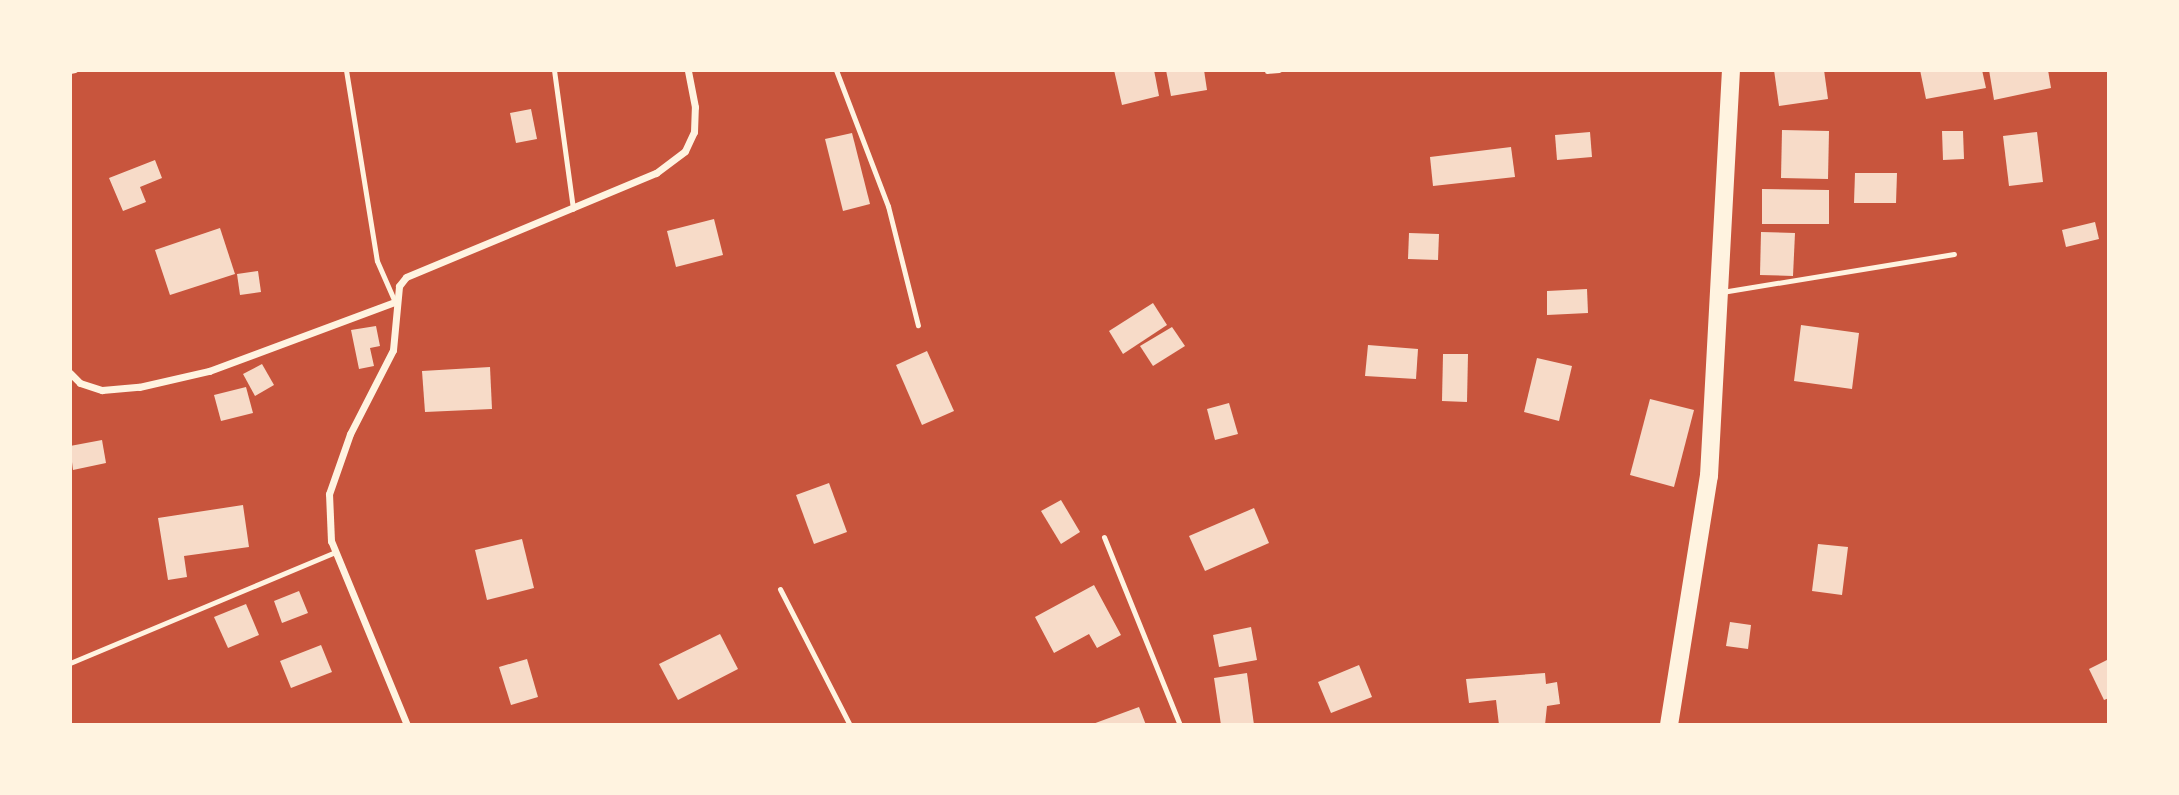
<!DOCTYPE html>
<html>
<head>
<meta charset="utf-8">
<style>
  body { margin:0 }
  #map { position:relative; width:2179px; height:795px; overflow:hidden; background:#c8553d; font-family:"Open Sans",sans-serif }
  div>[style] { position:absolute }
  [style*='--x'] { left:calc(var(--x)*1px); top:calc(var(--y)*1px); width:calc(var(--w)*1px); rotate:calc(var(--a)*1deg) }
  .building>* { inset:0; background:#f7dbc8 }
  .service>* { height:5px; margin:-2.5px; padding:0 2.5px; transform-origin:2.5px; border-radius:2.5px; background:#fff3e0 }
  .minor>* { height:7px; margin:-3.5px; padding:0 3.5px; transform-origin:3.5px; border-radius:3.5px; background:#fff3e0 }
  .primary>* { height:18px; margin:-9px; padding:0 9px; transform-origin:9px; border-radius:9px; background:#fff3e0 }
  span { translate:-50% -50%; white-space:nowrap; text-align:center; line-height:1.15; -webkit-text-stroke:7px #fff3e0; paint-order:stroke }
  .frame { position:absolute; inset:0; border:72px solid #fff3e0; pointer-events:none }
</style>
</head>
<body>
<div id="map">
  <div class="building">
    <div style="clip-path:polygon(1114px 70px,1154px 70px,1159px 96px,1122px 105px)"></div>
    <div style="clip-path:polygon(1166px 70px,1204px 70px,1207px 90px,1171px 96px)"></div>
    <div style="clip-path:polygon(1774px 70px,1824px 70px,1828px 99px,1779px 106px)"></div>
    <div style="clip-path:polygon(1920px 70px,1982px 70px,1986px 88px,1926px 99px)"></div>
    <div style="clip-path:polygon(1989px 70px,2048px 70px,2051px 88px,1994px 100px)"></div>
    <div style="clip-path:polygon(531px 109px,537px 139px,516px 143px,510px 113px)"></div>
    <div style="clip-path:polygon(1782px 130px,1829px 131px,1828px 179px,1781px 178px)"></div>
    <div style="clip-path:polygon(1942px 131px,1963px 131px,1964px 159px,1943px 160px)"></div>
    <div style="clip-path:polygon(1590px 132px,1592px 157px,1557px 160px,1555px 135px)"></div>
    <div style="clip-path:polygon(2037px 132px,2043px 182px,2009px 186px,2003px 136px)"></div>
    <div style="clip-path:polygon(852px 133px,870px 204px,843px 211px,825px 139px)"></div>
    <div style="clip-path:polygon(1511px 147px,1515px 177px,1433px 186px,1430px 157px)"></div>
    <div style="clip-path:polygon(155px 160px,162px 178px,140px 187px,146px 202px,123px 211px,109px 178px)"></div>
    <div style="clip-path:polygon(1855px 173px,1897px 173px,1896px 203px,1854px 203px)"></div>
    <div style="clip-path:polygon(1762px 189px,1829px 190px,1829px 224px,1762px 224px)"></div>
    <div style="clip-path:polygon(714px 219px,723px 255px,676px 267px,667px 231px)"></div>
    <div style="clip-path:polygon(2095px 222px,2099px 239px,2066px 247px,2062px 230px)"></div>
    <div style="clip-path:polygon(220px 228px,235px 274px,170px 295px,155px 250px)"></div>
    <div style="clip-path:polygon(1761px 232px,1795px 233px,1793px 276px,1760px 275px)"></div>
    <div style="clip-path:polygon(1409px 233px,1439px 234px,1438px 260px,1408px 259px)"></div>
    <div style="clip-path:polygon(258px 271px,261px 292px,240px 295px,237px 274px)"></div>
    <div style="clip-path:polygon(1587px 289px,1588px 313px,1547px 315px,1547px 291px)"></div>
    <div style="clip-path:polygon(1153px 303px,1167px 325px,1123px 354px,1109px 331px)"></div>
    <div style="clip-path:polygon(1801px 325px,1859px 333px,1852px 389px,1794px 381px)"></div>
    <div style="clip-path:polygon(376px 326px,380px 346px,370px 348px,374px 366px,359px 369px,351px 330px)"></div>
    <div style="clip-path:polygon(1172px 327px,1185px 346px,1153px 366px,1140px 346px)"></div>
    <div style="clip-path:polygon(1368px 345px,1418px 349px,1416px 379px,1365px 376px)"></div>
    <div style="clip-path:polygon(927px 351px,954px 411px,922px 425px,896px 365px)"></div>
    <div style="clip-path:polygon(1443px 354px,1468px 354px,1467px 402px,1442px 401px)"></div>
    <div style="clip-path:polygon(1537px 358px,1572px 366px,1559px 421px,1524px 412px)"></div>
    <div style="clip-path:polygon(262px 364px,274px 385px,255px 396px,243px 374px)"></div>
    <div style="clip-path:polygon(490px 367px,492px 409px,425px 412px,422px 371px)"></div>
    <div style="clip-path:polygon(246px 387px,253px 413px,221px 421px,214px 395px)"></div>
    <div style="clip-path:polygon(1650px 399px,1694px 410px,1674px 487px,1630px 475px)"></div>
    <div style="clip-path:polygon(1229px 403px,1238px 434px,1215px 440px,1207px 409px)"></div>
    <div style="clip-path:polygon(102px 440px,106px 463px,73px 470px,70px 446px)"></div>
    <div style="clip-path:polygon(829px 483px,847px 532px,814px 544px,796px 495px)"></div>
    <div style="clip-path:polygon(1061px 500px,1080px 532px,1061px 544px,1041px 511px)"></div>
    <div style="clip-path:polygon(243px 505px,249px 547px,184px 556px,187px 577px,168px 580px,158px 518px)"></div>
    <div style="clip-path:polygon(1254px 508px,1269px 543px,1205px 571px,1189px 536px)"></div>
    <div style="clip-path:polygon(522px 539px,534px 588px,487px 600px,475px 550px)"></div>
    <div style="clip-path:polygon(1818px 544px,1848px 547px,1842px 595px,1812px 591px)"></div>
    <div style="clip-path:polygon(1094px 585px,1121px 635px,1097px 648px,1089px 634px,1054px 653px,1035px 617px)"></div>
    <div style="clip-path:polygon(299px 591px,308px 613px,282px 623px,274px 601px)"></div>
    <div style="clip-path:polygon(246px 604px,259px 635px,228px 648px,214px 617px)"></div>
    <div style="clip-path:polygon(1730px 622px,1751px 625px,1748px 649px,1726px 646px)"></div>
    <div style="clip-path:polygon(1251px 627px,1257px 660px,1219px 667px,1213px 635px)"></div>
    <div style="clip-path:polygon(720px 634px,738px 669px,678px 700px,659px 664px)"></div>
    <div style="clip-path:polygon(321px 645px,332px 672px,291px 688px,280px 661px)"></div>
    <div style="clip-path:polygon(527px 659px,538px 697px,511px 705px,499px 667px)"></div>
    <div style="clip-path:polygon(2109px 659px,2109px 698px,2104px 700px,2089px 669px)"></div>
    <div style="clip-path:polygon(1359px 665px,1372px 697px,1331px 713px,1318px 682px)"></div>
    <div style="clip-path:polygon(1247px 673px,1254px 725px,1221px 725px,1214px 678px)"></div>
    <div style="clip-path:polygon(1545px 673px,1546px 684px,1557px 682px,1560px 704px,1547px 706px,1545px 725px,1499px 725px,1496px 700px,1469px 703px,1466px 679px)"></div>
    <div style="clip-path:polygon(1139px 707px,1146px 725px,1090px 725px)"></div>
  </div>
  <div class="service">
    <div style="--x:346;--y:70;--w:193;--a:80.8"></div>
    <div style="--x:377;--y:261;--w:45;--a:66.3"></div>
    <div style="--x:554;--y:70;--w:140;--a:82.2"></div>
    <div style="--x:836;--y:70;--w:146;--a:69.1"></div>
    <div style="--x:888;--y:206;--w:123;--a:75.9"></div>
    <div style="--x:70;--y:71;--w:5;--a:-11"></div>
    <div style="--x:1267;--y:71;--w:12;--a:-5"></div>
    <div style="--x:1722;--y:292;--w:235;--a:-9.3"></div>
    <div style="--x:1104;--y:537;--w:203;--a:68"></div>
    <div style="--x:780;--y:589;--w:153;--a:62.8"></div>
    <div style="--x:70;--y:663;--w:287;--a:-22.7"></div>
  </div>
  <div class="minor">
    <div style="--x:70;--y:373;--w:14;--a:45"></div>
    <div style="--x:80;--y:383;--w:23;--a:18"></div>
    <div style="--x:102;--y:390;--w:37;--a:-5"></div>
    <div style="--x:139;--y:387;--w:72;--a:-12.9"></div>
    <div style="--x:209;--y:371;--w:198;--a:-20.4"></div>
    <div style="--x:407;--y:725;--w:199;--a:-112.4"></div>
    <div style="--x:331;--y:541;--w:47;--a:-92.4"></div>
    <div style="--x:329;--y:494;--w:64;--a:-70.7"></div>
    <div style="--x:350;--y:434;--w:94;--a:-62.9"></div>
    <div style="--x:393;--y:350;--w:64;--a:-84.6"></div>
    <div style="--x:399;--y:286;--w:11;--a:-52"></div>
    <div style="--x:406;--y:277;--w:271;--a:-22.6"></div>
    <div style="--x:656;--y:173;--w:36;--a:-37"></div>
    <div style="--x:685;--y:151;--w:21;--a:-65"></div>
    <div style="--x:694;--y:132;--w:25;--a:-88"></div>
    <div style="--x:695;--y:107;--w:38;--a:-101"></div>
  </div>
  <div class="primary">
    <div style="--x:1669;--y:725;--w:252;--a:-80.9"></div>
    <div style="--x:1709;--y:476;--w:407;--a:-86.9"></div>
  </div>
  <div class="frame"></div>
</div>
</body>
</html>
